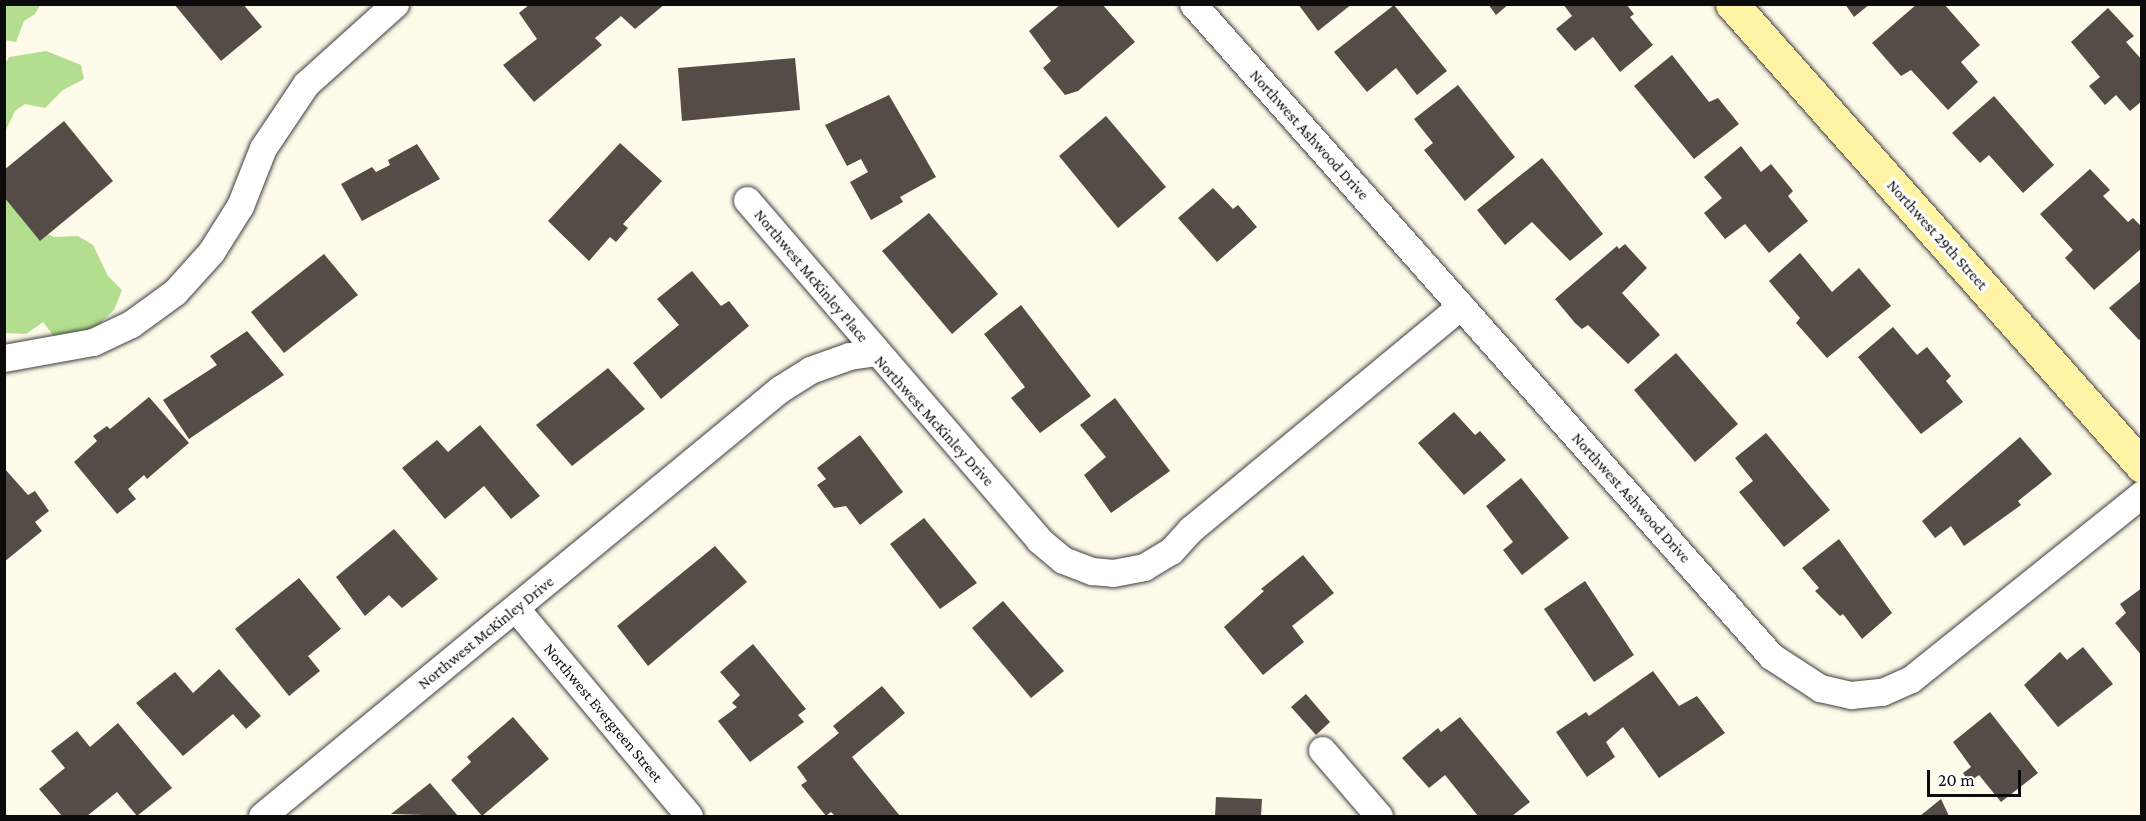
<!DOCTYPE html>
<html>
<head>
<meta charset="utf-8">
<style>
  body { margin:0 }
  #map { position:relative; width:2146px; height:821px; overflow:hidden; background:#fffbea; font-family:"Crimson Pro",serif }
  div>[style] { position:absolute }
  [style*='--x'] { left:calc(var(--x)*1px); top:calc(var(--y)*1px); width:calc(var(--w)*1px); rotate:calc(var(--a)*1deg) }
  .forest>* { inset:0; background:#b3de8f }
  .building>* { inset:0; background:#554c47 }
  .roads { filter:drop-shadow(0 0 2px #3e3e3e) drop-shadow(0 0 2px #3e3e3e) }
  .street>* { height:27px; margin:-13.5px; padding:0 13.5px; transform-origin:13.5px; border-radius:13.5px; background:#fff }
  .secondary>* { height:33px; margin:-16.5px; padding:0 16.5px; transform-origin:16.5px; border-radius:16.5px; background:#fff4a5 }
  span { translate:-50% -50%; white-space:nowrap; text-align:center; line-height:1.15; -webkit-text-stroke:6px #fff; paint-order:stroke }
  .street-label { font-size:16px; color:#0b0b0b }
  .frame { position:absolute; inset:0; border:6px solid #0b0b0b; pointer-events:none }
  .scale { position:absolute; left:1927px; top:770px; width:94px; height:27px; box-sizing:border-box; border:3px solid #0b0b0b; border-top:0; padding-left:8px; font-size:18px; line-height:21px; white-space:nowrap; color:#0b0b0b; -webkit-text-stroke:4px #fff; paint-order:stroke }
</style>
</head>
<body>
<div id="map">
  <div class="forest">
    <div style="clip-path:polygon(4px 5px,40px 5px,35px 14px,24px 21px,16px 42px,5px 40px)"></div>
    <div style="clip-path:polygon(46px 51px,81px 65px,84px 79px,63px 90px,45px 108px,25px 104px,15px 111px,5px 132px,5px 64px,9px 57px)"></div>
    <div style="clip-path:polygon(4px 186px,40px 231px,54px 237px,78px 236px,93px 245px,108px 276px,122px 290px,114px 310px,102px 321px,101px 333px,56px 339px,43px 322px,26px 334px,5px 333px)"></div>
  </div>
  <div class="building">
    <div style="clip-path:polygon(174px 4px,243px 4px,262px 27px,221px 61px)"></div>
    <div style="clip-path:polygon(530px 4px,665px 4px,635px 29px,621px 16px,595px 38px,602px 45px,534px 102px,503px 65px,537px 39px,519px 13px)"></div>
    <div style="clip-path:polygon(1061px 4px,1102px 4px,1135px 42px,1078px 91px,1065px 95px,1043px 68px,1051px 61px,1029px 31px)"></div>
    <div style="clip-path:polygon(1298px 4px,1352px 4px,1318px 31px)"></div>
    <div style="clip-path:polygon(1488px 4px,1509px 4px,1496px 15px)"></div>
    <div style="clip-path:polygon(1563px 4px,1626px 4px,1634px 14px,1630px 17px,1653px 45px,1620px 72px,1593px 37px,1575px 51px,1556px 29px,1572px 16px)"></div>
    <div style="clip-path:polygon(1845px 4px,1870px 4px,1854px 17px)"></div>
    <div style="clip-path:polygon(1917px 4px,1944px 4px,1980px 45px,1961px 62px,1978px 82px,1948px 110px,1911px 70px,1901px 76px,1872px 43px)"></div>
    <div style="clip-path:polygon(1394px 5px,1447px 71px,1417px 95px,1396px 68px,1367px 92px,1334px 52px)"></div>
    <div style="clip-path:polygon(2108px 8px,2134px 36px,2126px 42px,2142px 60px,2142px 101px,2130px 111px,2116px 95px,2105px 105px,2089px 86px,2100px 77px,2071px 42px)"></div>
    <div style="clip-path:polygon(1672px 55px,1709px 102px,1718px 98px,1739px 124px,1694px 159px,1634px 86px)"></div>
    <div style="clip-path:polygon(795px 58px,800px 110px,682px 121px,678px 68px)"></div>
    <div style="clip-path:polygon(1458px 85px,1515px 157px,1465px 201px,1424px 150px,1433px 143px,1414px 119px)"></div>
    <div style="clip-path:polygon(889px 95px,936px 177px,900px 197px,903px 202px,871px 220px,850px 182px,868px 172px,861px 159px,847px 166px,825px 125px)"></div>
    <div style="clip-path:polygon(1994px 96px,2054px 165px,2023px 193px,1989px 155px,1980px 163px,1952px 133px)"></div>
    <div style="clip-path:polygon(1106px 116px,1166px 187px,1118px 228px,1059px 156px)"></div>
    <div style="clip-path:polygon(64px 121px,113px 181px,40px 241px,4px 197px,4px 170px)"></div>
    <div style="clip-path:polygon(620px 143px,662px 181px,623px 224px,628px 228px,616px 242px,610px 237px,589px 261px,548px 221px)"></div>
    <div style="clip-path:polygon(417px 144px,440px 179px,362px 221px,341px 184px,372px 167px,376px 172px,390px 165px,388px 160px)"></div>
    <div style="clip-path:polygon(1741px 146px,1761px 172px,1771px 164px,1793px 191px,1788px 196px,1808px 221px,1769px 253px,1745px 224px,1725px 239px,1704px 213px,1722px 198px,1704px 177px)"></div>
    <div style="clip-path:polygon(1542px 158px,1603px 234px,1570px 261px,1532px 222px,1505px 245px,1477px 210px)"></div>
    <div style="clip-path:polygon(2090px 169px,2110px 190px,2103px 196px,2128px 222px,2133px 218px,2142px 227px,2142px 248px,2094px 290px,2065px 258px,2073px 250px,2040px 214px)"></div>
    <div style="clip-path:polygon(1213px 188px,1233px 209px,1238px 205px,1257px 227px,1217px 262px,1178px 218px)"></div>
    <div style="clip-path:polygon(929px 213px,998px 294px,952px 334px,882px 251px)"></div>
    <div style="clip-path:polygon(1625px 244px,1647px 268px,1622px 293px,1660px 335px,1628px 364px,1588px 325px,1582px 329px,1575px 323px,1555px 299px,1617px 246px,1619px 249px)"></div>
    <div style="clip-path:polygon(1800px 253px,1832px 292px,1859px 268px,1891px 306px,1827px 358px,1796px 323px,1800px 318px,1769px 281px)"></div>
    <div style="clip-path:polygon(324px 254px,358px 295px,284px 353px,251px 312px)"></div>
    <div style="clip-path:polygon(692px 271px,721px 306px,729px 301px,749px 326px,661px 399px,633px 363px,679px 325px,657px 299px)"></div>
    <div style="clip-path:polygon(2142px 280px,2142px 338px,2139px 340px,2109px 308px)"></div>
    <div style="clip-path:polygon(1021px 305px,1091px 396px,1040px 433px,1011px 398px,1025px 387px,984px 334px)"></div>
    <div style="clip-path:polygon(1893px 327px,1917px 355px,1927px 347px,1951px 376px,1946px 381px,1963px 402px,1921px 434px,1858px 357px)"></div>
    <div style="clip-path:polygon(247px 331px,284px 375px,189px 439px,163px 400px,217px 365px,210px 356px)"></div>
    <div style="clip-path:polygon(1676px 353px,1738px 424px,1695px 462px,1634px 390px)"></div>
    <div style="clip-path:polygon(608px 368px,645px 409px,572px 466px,536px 425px)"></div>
    <div style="clip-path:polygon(149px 397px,189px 443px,147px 479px,144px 475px,128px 489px,136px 499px,117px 514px,74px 462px,97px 441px,93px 436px,107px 426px,110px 429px)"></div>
    <div style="clip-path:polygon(1115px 398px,1170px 471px,1111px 513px,1084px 475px,1106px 457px,1080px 425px)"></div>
    <div style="clip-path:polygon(1454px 412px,1475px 435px,1480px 431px,1506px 460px,1464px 495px,1418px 443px)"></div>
    <div style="clip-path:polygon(480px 425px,540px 496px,511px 519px,484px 486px,445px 519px,402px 468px,437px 440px,448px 452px)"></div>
    <div style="clip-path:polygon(1766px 433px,1830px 510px,1784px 547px,1739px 492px,1753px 481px,1735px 458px)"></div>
    <div style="clip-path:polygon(860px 435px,903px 492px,860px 525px,846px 506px,834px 508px,817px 485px,826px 479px,817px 468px)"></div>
    <div style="clip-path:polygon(2020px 437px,2052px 474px,2018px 501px,2021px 505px,1964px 546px,1951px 526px,1935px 538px,1922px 521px)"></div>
    <div style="clip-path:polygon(4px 468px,28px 495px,35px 491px,49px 511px,35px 522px,42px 531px,4px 562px)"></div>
    <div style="clip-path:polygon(1521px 478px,1569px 538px,1522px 575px,1503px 550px,1513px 542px,1486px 506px)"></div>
    <div style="clip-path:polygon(924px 518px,977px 583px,940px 609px,890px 544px)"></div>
    <div style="clip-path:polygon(394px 529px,438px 579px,402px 608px,389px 595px,365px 616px,336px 577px)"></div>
    <div style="clip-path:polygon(1839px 539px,1892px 613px,1862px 639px,1843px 614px,1840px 616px,1815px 591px,1819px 588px,1802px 568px)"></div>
    <div style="clip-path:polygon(715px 546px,747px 582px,648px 666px,617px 626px)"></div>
    <div style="clip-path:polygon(1303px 555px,1334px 593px,1292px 626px,1304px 642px,1263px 675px,1224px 627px,1264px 591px,1261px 589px)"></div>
    <div style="clip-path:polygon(299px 578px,341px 629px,308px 656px,320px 671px,289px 696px,235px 629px)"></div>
    <div style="clip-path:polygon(1585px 581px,1634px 655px,1594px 682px,1544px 609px)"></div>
    <div style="clip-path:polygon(2142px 588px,2142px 656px,2115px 623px,2126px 613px,2120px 604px)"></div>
    <div style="clip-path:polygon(1003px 601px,1064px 671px,1031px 698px,972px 628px)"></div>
    <div style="clip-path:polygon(753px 644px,806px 709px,798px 715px,804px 722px,750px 762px,718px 721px,737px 707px,732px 703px,740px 695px,720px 672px)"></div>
    <div style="clip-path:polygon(2083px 647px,2113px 684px,2058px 727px,2024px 685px,2060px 652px,2067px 660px)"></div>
    <div style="clip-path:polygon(219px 669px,261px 716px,246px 729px,233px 714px,183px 756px,136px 703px,175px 672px,193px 693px)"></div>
    <div style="clip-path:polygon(1653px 671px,1679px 706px,1697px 696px,1725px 733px,1659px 778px,1623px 727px,1606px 742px,1615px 757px,1587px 777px,1556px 732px,1586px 712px,1589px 716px)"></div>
    <div style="clip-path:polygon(882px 686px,905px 713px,852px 757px,900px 816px,835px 816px,831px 812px,826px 816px,801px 785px,807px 781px,797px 767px,839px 733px,833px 726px)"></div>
    <div style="clip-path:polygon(1306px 694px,1330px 722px,1316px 735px,1291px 707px)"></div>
    <div style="clip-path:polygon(1990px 712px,2038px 773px,2001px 802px,1979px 775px,1969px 782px,1963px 773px,1971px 767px,1953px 742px)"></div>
    <div style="clip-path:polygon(513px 717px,549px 759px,482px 816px,451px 780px,471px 762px,467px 757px)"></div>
    <div style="clip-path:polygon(1460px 717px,1530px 802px,1512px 816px,1478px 816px,1445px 775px,1429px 788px,1402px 758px,1438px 728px,1441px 732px)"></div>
    <div style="clip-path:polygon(118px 723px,172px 788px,137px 816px,117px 792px,87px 816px,62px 816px,39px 789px,65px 768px,51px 751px,77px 731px,90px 747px)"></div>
    <div style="clip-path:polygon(430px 783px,458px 816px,391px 814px)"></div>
    <div style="clip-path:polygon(1216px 797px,1262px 799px,1261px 816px,1215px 816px)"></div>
    <div style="clip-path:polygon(1941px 799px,1949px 816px,1920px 816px)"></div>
  </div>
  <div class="roads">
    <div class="street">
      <div style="--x:1193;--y:4;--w:871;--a:48.44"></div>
      <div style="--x:1771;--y:656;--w:59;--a:33.1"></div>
      <div style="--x:1820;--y:688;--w:32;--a:13"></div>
      <div style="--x:1851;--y:695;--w:31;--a:-6"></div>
      <div style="--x:1882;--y:692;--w:32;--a:-24"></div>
      <div style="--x:1911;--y:679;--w:296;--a:-38.7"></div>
      <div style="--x:747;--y:200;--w:448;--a:49.3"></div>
      <div style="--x:1039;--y:540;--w:31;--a:40"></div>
      <div style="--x:1063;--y:560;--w:31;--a:21"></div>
      <div style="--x:1092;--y:571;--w:21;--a:5"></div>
      <div style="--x:1113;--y:573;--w:32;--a:-11"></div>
      <div style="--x:1144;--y:567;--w:31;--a:-31"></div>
      <div style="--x:1171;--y:551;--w:30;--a:-48"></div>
      <div style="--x:1191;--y:529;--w:350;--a:-39.6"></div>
      <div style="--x:4;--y:358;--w:90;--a:-10.2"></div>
      <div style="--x:93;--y:342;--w:42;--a:-25.3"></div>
      <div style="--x:131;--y:324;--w:54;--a:-36"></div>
      <div style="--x:175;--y:292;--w:54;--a:-48"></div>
      <div style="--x:211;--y:252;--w:54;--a:-57.8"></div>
      <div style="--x:240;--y:206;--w:62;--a:-68.4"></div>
      <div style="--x:263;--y:148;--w:77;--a:-56.1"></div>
      <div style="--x:306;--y:84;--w:120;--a:-42"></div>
      <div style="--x:517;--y:610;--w:268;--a:50.1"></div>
      <div style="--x:1322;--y:750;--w:87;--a:49.2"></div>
      <div style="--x:262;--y:816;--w:671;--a:-39.5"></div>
      <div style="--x:780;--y:389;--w:36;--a:-32"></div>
      <div style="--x:810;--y:370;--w:41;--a:-19.7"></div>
      <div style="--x:849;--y:356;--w:27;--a:-8"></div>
    </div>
    <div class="secondary">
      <div style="--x:1732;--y:4;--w:618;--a:48.41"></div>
    </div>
  </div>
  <div class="street-label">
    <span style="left:1309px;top:135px;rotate:48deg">Northwest Ashwood Drive</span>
    <span style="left:1937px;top:235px;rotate:48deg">Northwest 29th Street</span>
    <span style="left:811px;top:276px;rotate:50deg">Northwest McKinley Place</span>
    <span style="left:934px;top:421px;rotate:48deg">Northwest McKinley Drive</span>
    <span style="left:1631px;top:498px;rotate:48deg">Northwest Ashwood Drive</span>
    <span style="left:486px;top:633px;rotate:-39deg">Northwest McKinley Drive</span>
    <span style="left:603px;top:713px;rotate:50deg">Northwest Evergreen Street</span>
  </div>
  <div class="frame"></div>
  <div class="scale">20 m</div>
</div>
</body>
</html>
